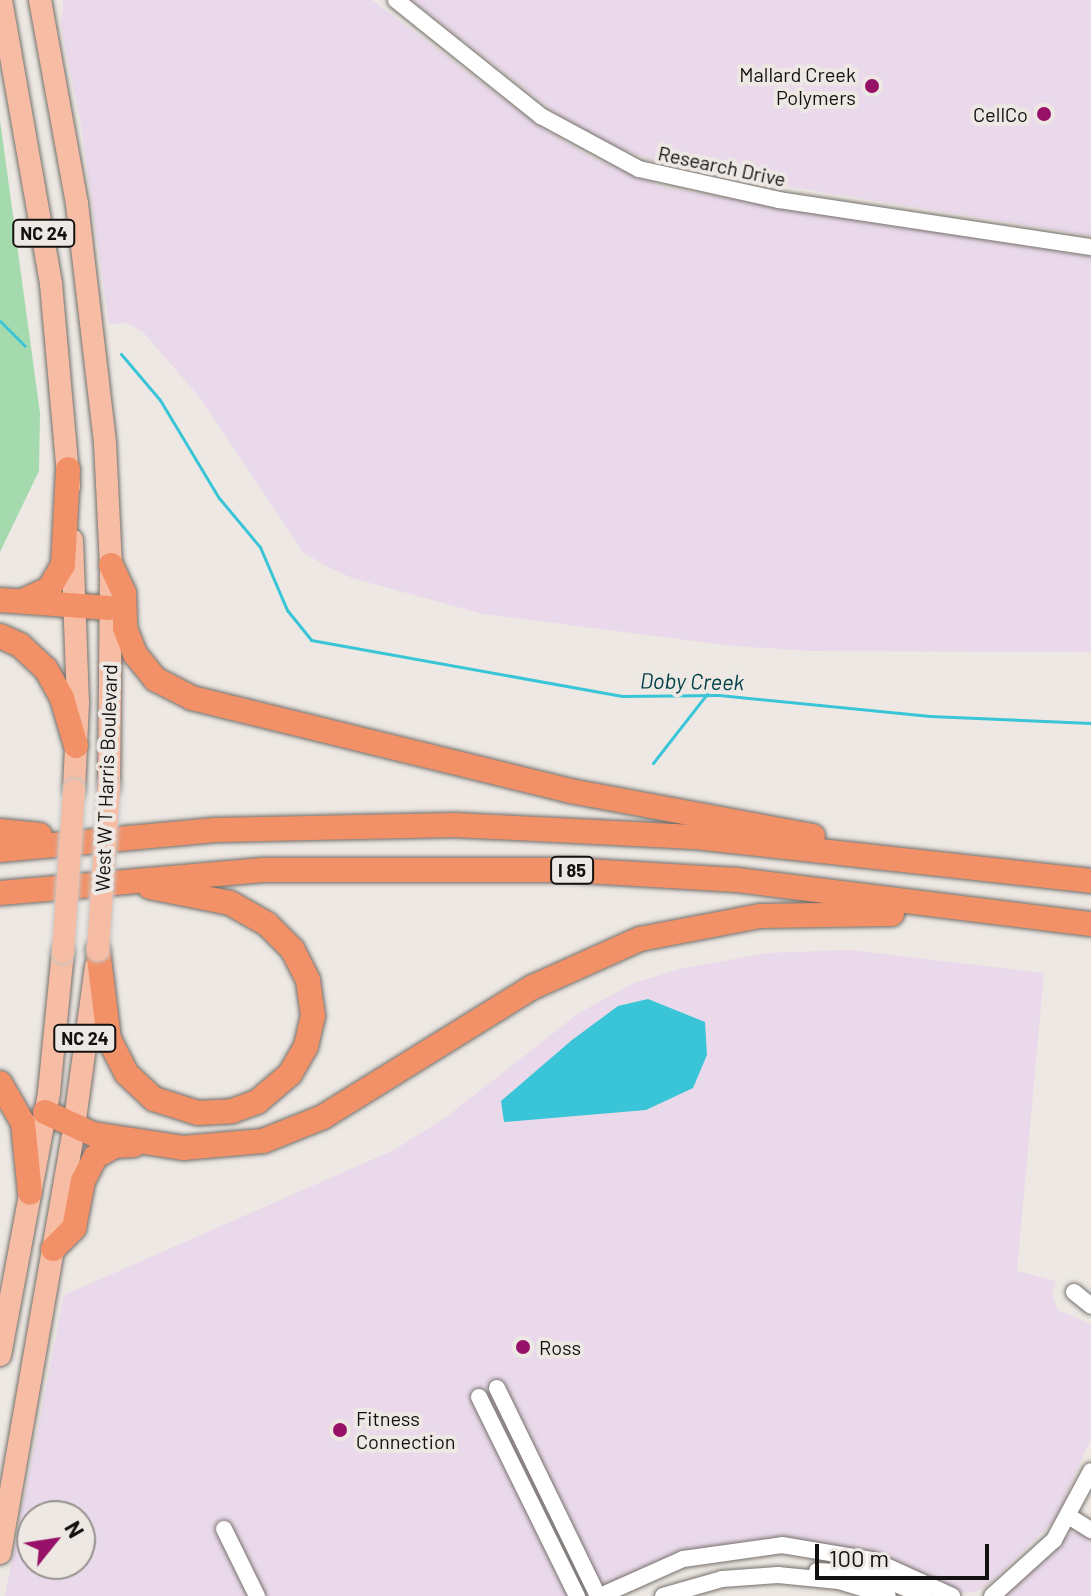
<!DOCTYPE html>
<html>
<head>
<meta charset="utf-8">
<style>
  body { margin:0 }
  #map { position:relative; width:1091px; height:1596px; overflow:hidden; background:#ede8e3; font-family:Barlow,sans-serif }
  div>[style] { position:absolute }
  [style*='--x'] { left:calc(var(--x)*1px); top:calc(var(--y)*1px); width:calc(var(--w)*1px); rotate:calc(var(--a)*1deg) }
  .commercial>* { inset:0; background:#ead9ea }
  .green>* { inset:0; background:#a5daae }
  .water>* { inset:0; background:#39c5d7 }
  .stream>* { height:3px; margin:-1.5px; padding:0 1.5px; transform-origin:1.5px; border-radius:1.5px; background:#39c5d7 }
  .roads { filter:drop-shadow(0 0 2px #75706c) drop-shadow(0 0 2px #75706c) }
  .minor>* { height:16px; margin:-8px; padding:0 8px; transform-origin:8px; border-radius:8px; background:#fff }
  .major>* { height:22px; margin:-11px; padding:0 11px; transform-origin:11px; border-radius:11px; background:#f7bda4 }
  .highway>* { height:24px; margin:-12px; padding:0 12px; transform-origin:12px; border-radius:12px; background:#f29167 }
  .bridges { filter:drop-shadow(0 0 2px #c6c6c5) drop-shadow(0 0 2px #c6c6c5) }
  .major-bridge>* { height:22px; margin:-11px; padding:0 11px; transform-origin:11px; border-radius:11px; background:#f7bda4 }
  .dots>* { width:22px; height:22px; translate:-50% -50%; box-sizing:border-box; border:4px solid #ede8e3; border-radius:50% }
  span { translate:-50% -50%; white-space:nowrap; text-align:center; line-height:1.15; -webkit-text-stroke:8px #ede8e3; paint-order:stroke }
  .shield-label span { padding:2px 6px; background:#ede8e3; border:2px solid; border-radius:6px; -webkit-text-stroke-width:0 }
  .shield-label { font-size:18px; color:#13110f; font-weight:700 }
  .poi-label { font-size:20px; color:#13110f }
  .right { translate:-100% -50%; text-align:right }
  .left { translate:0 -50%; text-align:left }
  .street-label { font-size:20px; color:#13110f }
  .water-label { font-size:22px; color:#004047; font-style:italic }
  .north { position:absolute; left:16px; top:1500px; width:80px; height:80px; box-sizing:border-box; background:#ede8e3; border:2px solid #96928e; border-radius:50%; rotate:60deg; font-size:22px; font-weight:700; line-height:32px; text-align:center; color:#13110f }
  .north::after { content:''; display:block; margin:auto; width:28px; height:36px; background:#971168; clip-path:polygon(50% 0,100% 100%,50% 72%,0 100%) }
  .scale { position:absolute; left:815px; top:1544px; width:174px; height:36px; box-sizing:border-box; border:4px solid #13110f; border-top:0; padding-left:10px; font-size:24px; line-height:28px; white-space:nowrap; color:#13110f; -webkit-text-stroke:6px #ede8e3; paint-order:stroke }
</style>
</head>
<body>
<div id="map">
  <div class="commercial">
    <div style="clip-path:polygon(63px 0,372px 0,543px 129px,593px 158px,666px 188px,1091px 257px,1091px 652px,811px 651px,734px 646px,483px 614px,352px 578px,322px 564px,303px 552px,200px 398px,144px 333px,128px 323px,109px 324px,80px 119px,61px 27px)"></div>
    <div style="clip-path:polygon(412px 0,1091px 0,1091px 236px,669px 167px,614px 146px,557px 114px)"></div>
    <div style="clip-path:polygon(evenodd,850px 950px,1044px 973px,1017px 1271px,1056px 1281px,1052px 1295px,1058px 1310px,1091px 1324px,1091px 1438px,1056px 1519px,992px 1581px,976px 1592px,961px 1593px,881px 1556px,823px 1543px,765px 1540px,683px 1553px,591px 1596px,5px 1596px,64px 1295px,394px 1150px,446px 1117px,579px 1013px,634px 983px,680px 969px,767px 953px,850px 950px,32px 1516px,80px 1516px,80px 1564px,32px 1564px,32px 1516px)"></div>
    <div style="clip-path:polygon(1079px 1531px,1091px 1535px,1091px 1596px,1005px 1596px,1069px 1534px)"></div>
  </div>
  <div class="green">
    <div style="clip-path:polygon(0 120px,40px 413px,39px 471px,0 552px)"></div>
  </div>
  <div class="water">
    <div style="clip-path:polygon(648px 999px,705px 1022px,707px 1055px,693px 1088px,646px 1110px,504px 1122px,501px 1101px,572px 1040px,618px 1006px)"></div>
  </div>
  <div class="stream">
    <div style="--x:0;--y:321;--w:35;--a:45"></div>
    <div style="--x:121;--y:354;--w:60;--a:49.7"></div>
    <div style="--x:160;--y:400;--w:114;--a:59"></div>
    <div style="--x:219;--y:498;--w:64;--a:50.1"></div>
    <div style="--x:260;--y:547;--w:69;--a:66.8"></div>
    <div style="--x:287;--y:610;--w:38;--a:51"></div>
    <div style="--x:311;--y:640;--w:316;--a:10.2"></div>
    <div style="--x:622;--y:696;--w:97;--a:-0.6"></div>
    <div style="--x:719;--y:695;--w:212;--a:5.7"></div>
    <div style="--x:930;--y:716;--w:161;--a:2.5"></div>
    <div style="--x:653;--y:763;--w:88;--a:-52"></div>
  </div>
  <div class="roads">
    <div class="minor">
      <div style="--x:396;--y:0;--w:186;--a:38.7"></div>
      <div style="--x:541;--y:116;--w:111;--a:28.4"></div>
      <div style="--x:639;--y:169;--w:143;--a:12.5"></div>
      <div style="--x:779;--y:200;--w:316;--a:8.6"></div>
      <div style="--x:1074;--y:1292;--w:22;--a:39"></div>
      <div style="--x:497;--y:1388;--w:231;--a:64.1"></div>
      <div style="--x:479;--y:1397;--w:222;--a:63.8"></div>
      <div style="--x:1070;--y:1517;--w:25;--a:32"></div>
      <div style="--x:224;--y:1529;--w:75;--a:63.8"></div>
      <div style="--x:817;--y:1571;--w:54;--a:3.2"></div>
      <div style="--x:871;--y:1574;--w:58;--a:22.2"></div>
      <div style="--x:600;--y:1596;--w:91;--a:-24"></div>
      <div style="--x:683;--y:1559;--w:100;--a:-8"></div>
      <div style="--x:782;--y:1545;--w:92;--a:9.4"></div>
      <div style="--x:873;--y:1560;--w:87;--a:24.5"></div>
      <div style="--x:663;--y:1596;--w:61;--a:-16.1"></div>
      <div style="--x:722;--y:1579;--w:56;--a:-4.1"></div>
      <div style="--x:778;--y:1575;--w:61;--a:5.6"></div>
      <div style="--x:839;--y:1581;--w:51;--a:17"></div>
      <div style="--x:992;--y:1596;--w:84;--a:-42.1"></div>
      <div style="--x:1054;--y:1540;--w:78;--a:-61.8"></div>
    </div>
    <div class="major">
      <div style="--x:1;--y:0;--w:288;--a:80"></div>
      <div style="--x:51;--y:284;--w:203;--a:84.9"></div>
      <div style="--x:40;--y:0;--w:207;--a:79.7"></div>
      <div style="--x:77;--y:204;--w:241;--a:83.3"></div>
      <div style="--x:105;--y:443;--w:122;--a:87.2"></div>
      <div style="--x:111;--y:565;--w:221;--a:90.5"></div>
      <div style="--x:72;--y:540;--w:162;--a:87.9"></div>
      <div style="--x:78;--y:702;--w:88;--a:92.6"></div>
      <div style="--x:0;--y:1355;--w:268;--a:-79.4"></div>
      <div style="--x:49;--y:1092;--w:141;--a:-84.3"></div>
      <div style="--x:0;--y:1553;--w:432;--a:-80.1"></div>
      <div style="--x:74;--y:1127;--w:162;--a:-82.2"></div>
    </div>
    <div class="highway">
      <div style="--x:111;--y:565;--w:31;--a:65"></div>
      <div style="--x:124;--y:593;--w:35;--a:88"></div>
      <div style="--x:125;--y:628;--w:28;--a:69"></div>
      <div style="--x:135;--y:654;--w:32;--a:51"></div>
      <div style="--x:155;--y:679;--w:42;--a:27.2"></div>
      <div style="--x:192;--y:698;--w:389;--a:13.8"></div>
      <div style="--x:570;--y:791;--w:247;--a:10.5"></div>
      <div style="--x:0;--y:600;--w:109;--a:4.2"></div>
      <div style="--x:23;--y:601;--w:29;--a:-25"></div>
      <div style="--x:49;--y:589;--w:28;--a:-60"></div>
      <div style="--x:63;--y:565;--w:96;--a:-87"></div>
      <div style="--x:0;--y:636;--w:22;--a:24"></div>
      <div style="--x:20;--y:645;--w:35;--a:43"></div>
      <div style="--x:46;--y:669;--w:33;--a:61"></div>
      <div style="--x:62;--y:698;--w:50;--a:73.7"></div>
      <div style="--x:0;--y:831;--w:40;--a:5.7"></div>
      <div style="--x:0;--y:850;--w:216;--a:-5.3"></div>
      <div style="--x:215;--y:830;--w:240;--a:-1.2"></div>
      <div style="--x:455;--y:825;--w:239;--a:2.9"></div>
      <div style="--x:694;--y:837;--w:399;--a:6.3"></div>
      <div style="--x:0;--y:893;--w:264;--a:-5"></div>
      <div style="--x:263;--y:870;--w:307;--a:0"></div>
      <div style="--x:570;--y:870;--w:167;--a:3.4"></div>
      <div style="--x:737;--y:880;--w:357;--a:7.1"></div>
      <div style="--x:98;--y:950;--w:90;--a:83"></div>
      <div style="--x:109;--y:1039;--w:39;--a:63"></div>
      <div style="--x:127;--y:1074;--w:37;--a:43"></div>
      <div style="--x:154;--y:1099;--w:46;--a:17.7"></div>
      <div style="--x:198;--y:1113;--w:34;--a:-3"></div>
      <div style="--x:232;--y:1111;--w:27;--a:-20"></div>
      <div style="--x:257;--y:1102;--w:43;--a:-40.3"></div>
      <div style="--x:290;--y:1074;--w:32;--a:-60"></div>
      <div style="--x:306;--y:1046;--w:31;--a:-77"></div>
      <div style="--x:313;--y:1016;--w:36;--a:-98"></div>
      <div style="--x:308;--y:980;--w:35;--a:-117"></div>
      <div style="--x:292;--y:949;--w:35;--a:-135"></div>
      <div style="--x:267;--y:924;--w:43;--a:-150.4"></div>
      <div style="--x:230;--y:903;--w:82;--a:-168.7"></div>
      <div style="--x:0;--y:1083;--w:46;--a:60.1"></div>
      <div style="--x:23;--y:1123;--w:70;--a:84.3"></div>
      <div style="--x:45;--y:1112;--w:53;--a:24.6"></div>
      <div style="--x:93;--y:1134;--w:91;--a:8.8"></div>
      <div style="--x:183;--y:1148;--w:80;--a:-5"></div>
      <div style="--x:263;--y:1141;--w:65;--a:-21.8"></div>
      <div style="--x:323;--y:1117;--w:247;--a:-31.8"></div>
      <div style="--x:533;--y:987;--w:117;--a:-24.2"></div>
      <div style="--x:640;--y:939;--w:122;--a:-10.9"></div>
      <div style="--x:760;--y:916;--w:132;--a:-0.9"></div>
      <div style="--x:53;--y:1249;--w:30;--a:-45"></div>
      <div style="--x:74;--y:1228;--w:48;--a:-79.2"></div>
      <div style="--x:83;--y:1181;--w:27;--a:-63"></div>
      <div style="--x:95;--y:1157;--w:23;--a:-29"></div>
      <div style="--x:115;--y:1146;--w:19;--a:-3"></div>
    </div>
  </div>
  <div class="bridges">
    <div class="major-bridge">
      <div style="--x:98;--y:950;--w:164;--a:-86.2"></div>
      <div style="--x:63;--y:952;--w:162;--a:-86.1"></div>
    </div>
  </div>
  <div class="dots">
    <div style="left:872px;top:86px;background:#971168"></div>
    <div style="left:1044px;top:114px;background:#971168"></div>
    <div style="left:523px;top:1347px;background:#971168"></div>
    <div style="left:340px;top:1430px;background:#971168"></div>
  </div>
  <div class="shield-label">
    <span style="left:44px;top:233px">NC 24</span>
    <span style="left:572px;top:870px">I 85</span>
    <span style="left:85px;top:1038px">NC 24</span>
  </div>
  <div class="poi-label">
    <span class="right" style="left:856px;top:86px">Mallard Creek<br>Polymers</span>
    <span class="right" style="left:1028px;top:114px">CellCo</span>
    <span class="left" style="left:539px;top:1347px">Ross</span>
    <span class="left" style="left:356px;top:1430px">Fitness<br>Connection</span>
  </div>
  <div class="street-label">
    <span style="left:722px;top:166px;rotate:12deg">Research Drive</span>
    <span style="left:106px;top:778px;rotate:-88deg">West W T Harris Boulevard</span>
  </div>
  <div class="water-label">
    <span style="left:692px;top:681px;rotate:1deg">Doby Creek</span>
  </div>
  <div class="north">N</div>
  <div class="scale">100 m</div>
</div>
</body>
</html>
